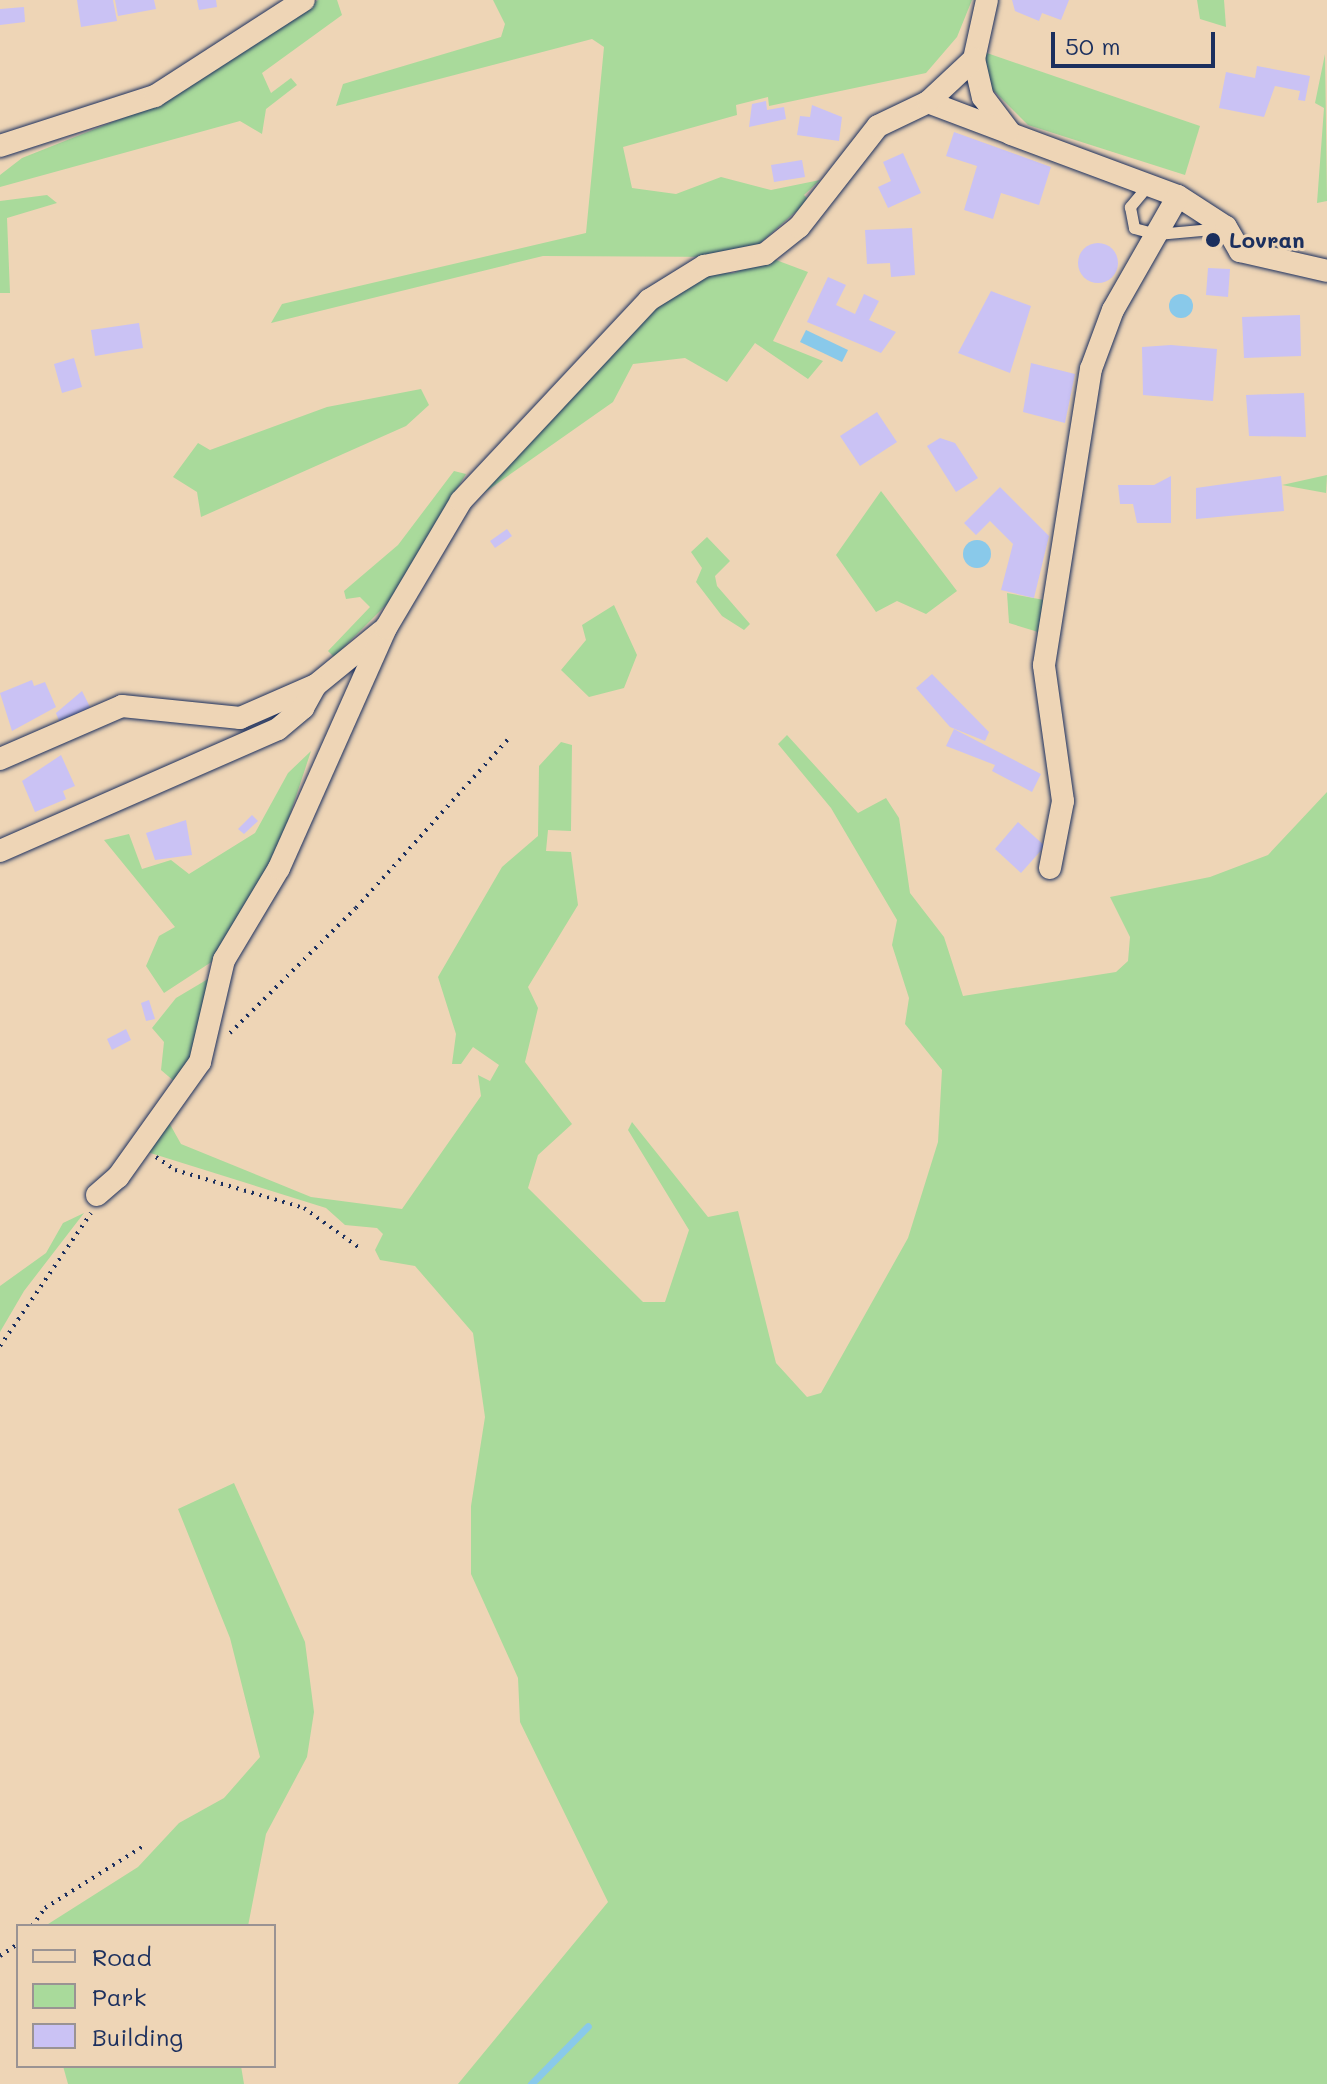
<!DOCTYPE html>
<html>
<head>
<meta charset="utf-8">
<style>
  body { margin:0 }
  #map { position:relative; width:1327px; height:2084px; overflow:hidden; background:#eed5b6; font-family:Mali,sans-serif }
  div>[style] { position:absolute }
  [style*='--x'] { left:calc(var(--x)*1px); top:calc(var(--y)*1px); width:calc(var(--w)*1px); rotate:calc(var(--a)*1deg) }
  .green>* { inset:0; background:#a9da9b }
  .water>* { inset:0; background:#89c9ea }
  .round { border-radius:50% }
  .stream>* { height:7px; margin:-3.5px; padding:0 3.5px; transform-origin:3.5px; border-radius:3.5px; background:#89c9ea }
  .building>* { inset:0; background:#cac2f4 }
  .path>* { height:4px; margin-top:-2px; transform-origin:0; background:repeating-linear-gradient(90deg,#1b2f5e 0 2px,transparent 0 8px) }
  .roads { filter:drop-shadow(0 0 2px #1b2f5e) drop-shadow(0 0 2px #1b2f5e) }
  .lane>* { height:11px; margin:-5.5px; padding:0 5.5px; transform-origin:5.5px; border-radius:5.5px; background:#eed5b6 }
  .street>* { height:22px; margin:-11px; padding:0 11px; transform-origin:11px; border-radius:11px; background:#eed5b6 }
  .dots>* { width:22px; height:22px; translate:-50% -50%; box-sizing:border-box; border:4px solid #eed5b6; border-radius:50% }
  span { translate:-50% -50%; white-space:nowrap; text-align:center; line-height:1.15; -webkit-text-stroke:6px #eed5b6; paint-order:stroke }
  .poi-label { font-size:22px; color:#1b2f5e; font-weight:700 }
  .left { translate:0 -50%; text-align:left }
  .legend { position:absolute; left:16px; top:1924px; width:260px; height:144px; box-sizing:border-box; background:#eed5b6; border:2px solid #9a9393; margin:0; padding:10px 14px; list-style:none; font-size:24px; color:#1b2f5e }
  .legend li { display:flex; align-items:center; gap:16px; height:40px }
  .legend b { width:40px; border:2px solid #9a9393 }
  .scale { position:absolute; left:1051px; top:32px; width:164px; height:36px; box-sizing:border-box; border:4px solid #1b2f5e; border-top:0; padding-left:10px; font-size:24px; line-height:28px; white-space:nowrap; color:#1b2f5e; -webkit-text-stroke:6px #eed5b6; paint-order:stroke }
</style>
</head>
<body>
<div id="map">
  <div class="green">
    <div style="clip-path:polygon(318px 0,337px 0,342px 15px,262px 73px,271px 93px,291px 78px,297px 85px,266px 109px,262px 134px,240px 121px,0 187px,0 175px,22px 158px,163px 102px)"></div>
    <div style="clip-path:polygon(493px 0,972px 0,957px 37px,926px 73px,769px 106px,768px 97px,736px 105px,737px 115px,623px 147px,632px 188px,676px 194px,721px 177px,771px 190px,820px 180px,804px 195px,809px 200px,757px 246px,728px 257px,543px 256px,271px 323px,282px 304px,586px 233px,604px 47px,592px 39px,336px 106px,343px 84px,501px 37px,505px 24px)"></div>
    <div style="clip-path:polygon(1197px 0,1224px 0,1226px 27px,1200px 19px)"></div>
    <div style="clip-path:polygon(984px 52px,1200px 126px,1185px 175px,1028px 125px,991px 88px)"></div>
    <div style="clip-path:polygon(1325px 54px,1327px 201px,1317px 203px,1324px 108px,1315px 103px)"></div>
    <div style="clip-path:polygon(47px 195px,57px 203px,7px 218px,10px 293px,0 293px,0 201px)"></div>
    <div style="clip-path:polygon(768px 257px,808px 272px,773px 341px,823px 361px,808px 379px,755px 343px,727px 382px,685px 358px,633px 364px,613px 402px,468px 504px,628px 327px,696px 273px,734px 273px)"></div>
    <div style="clip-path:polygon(421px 389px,429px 405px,406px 426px,201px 517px,197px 492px,173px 477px,198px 443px,210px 450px,327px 407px)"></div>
    <div style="clip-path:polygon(454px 471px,466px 474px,389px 602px,334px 657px,328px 651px,370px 607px,360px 597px,346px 599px,344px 591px,398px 545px)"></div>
    <div style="clip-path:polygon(1327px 475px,1326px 493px,1282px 485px)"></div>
    <div style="clip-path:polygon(881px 491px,957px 591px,926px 614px,897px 601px,876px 612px,836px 555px)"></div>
    <div style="clip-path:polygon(707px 537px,730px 561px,715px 576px,717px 586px,750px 624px,744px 630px,722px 616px,696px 582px,702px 568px,691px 552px)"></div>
    <div style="clip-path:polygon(1007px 593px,1044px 600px,1038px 632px,1009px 623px)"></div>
    <div style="clip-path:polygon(614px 605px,637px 655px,624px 688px,589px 697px,561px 670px,586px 640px,582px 625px)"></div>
    <div style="clip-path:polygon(787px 735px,858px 813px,886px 798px,899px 818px,910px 893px,944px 937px,963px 996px,1116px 972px,1128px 961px,1130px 937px,1110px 897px,1210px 877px,1268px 855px,1327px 792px,1327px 2084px,458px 2084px,608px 1902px,520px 1722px,518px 1678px,471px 1574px,471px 1506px,485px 1417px,473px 1333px,415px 1266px,380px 1260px,375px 1250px,383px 1234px,377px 1228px,345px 1225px,326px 1208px,144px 1151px,167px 1119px,181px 1144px,311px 1197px,402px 1209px,481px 1096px,478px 1075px,490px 1081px,499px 1065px,473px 1047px,461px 1064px,452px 1064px,456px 1034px,438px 977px,502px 867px,538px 836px,539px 766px,561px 742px,572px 745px,571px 831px,548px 830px,546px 851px,571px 852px,578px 905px,528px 987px,538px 1008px,525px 1062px,572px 1124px,538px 1155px,528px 1188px,643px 1302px,665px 1302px,689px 1230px,628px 1130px,632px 1122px,708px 1217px,738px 1211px,776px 1363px,807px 1397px,821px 1393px,908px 1238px,938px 1142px,942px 1070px,905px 1024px,909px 998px,892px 945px,897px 920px,831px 808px,778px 744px)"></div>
    <div style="clip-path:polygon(311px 751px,277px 854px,216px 959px,164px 993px,146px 966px,159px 936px,175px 927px,104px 840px,129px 834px,142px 869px,171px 860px,189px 874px,255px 833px,288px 773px)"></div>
    <div style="clip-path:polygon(213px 976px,200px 1043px,175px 1082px,161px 1070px,164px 1042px,152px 1028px,176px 998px)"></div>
    <div style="clip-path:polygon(84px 1213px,24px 1291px,0 1332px,0 1286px,46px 1253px,63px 1223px)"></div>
    <div style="clip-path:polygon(234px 1483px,305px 1642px,314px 1712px,307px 1757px,266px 1834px,248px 1926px,45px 1926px,138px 1867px,179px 1823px,224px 1798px,260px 1757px,230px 1638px,178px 1509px)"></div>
    <div style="clip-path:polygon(63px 2066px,241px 2066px,244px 2084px,68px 2084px)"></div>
  </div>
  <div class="water">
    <div class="round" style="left:1169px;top:294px;width:24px;height:24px"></div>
    <div style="clip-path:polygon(806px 330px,848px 350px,842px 362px,800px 342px)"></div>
    <div class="round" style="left:963px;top:540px;width:28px;height:28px"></div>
  </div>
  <div class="stream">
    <div style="--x:531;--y:2084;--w:81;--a:-45.5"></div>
  </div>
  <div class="building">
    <div style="clip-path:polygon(77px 0,113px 0,117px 21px,81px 27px)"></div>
    <div style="clip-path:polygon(115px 0,154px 0,156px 9px,118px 16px)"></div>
    <div style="clip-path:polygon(197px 0,216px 0,217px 7px,199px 10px)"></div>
    <div style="clip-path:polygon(1012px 0,1069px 0,1061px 20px,1042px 13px,1039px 21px,1015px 11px)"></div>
    <div style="clip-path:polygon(24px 7px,25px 22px,0 25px,0 9px)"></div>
    <div style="clip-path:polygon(1257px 66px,1310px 76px,1305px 101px,1298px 100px,1300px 91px,1275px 86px,1264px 117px,1219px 108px,1226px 72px,1255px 78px)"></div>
    <div style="clip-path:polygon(766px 101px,767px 110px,784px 107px,786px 119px,749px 127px,752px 104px)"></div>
    <div style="clip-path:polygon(812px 105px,842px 117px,839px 141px,797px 135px,800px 116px,810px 117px)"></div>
    <div style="clip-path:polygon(954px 132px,1051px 167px,1039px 205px,1001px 193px,993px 219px,964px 210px,977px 166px,946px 156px)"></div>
    <div style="clip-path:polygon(903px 153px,921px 193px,888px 208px,878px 187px,891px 181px,883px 162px)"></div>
    <div style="clip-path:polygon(802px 160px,805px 177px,774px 182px,771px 165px)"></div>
    <div style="clip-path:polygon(912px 228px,915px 275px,891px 277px,890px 263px,867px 264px,865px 230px)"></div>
    <div class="round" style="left:1078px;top:243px;width:40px;height:40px"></div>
    <div style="clip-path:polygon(1208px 268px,1230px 269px,1228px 297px,1206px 295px)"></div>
    <div style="clip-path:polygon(828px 277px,846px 285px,836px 305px,855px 314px,864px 294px,879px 301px,869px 320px,896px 332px,881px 353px,807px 322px)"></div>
    <div style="clip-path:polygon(991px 291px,1031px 306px,1010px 373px,958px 353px)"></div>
    <div style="clip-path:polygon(1300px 315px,1301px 356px,1244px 358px,1242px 317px)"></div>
    <div style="clip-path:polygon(139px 323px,143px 348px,95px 356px,91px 330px)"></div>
    <div style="clip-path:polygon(1171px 345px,1217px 349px,1213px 401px,1143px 395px,1142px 347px)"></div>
    <div style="clip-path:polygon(74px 358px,82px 387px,62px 393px,54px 364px)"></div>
    <div style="clip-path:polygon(1031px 363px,1075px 374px,1065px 423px,1023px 412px)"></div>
    <div style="clip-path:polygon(1304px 393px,1306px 437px,1249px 436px,1246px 395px)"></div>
    <div style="clip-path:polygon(877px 412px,897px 442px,860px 466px,840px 436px)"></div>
    <div style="clip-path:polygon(940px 438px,955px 443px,978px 478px,956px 492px,927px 446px)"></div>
    <div style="clip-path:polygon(1171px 476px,1171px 523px,1137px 523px,1133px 504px,1120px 504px,1118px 485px,1154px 485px)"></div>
    <div style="clip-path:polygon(1281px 476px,1284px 511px,1196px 519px,1196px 488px)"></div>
    <div style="clip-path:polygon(1000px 487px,1049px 536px,1034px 598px,1001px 590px,1013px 544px,990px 521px,976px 535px,964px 523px)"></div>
    <div style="clip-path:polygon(507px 529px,512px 536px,495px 548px,490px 541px)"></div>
    <div style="clip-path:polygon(932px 674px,989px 732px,985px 741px,950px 727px,916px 688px)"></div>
    <div style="clip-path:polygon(32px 680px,34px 686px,45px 682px,56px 707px,12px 731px,0 693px)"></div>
    <div style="clip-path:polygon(82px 691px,91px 709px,61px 726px,56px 713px)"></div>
    <div style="clip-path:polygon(954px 729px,1041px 774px,1032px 792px,992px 771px,995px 765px,946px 746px)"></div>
    <div style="clip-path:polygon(61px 755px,75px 786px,63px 791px,66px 799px,35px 812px,22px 781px)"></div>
    <div style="clip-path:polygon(252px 815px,258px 821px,244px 834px,238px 829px)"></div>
    <div style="clip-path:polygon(186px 820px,192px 855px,155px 860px,146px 833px)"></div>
    <div style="clip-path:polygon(1018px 822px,1045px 846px,1021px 873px,995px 849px)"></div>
    <div style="clip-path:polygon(149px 1000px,155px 1019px,146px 1021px,141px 1003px)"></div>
    <div style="clip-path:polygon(126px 1029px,131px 1040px,112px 1050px,107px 1039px)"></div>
  </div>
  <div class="path">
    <div style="--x:230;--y:1033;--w:177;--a:-44.8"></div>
    <div style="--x:356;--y:908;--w:229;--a:-48"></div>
    <div style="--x:156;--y:1157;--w:23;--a:34"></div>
    <div style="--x:175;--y:1170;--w:134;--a:16.4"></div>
    <div style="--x:304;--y:1208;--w:67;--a:35.8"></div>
    <div style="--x:0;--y:1346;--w:161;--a:-55.6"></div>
    <div style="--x:32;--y:1926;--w:22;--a:-54"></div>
    <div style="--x:45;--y:1908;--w:118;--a:-32.2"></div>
    <div style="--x:0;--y:1956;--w:22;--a:-34"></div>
  </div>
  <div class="roads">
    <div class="lane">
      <div style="--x:1149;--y:184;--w:30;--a:130"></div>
      <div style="--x:1130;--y:207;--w:21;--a:79"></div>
      <div style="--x:1134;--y:228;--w:24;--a:15"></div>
      <div style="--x:1157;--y:234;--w:66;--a:-5.2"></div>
    </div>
    <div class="street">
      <div style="--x:987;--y:0;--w:60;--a:102.4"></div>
      <div style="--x:974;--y:59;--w:39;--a:77"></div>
      <div style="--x:983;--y:97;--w:46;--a:52.9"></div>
      <div style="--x:1011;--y:134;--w:178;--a:20.4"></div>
      <div style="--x:1178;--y:196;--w:57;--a:32.9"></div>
      <div style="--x:1226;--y:227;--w:28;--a:60"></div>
      <div style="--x:1240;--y:251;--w:89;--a:12.9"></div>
      <div style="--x:928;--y:102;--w:85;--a:20.8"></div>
      <div style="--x:0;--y:146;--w:163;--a:-17.9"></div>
      <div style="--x:155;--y:96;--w:177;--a:-32.8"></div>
      <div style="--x:0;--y:759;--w:133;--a:-23.5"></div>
      <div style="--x:122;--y:706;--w:119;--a:5.8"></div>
      <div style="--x:240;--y:718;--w:83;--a:-23.5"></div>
      <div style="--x:316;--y:685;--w:85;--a:-39.3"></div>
      <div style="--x:0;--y:851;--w:304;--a:-23.7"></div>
      <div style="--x:278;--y:729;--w:33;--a:-40"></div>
      <div style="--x:303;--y:708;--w:26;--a:-61"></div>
      <div style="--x:1050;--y:868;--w:68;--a:-79"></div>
      <div style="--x:1063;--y:801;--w:137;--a:-98"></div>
      <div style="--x:1044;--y:665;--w:300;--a:-81"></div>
      <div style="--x:1091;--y:369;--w:63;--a:-69.6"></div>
      <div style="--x:1113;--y:310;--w:131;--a:-60.3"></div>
      <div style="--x:97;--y:1195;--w:28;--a:-41"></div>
      <div style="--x:118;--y:1177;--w:141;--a:-54.5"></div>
      <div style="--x:200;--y:1062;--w:105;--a:-76.8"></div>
      <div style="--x:224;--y:960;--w:107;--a:-59.1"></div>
      <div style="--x:279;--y:868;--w:263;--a:-66"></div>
      <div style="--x:386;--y:628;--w:147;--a:-59.4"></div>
      <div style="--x:461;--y:501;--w:275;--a:-46.9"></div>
      <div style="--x:649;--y:300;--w:65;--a:-31.7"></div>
      <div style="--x:704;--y:266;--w:62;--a:-11.1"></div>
      <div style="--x:765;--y:254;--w:43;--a:-38.5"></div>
      <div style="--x:799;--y:227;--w:128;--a:-52"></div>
      <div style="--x:878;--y:126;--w:55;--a:-25.6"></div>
      <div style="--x:928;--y:102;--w:63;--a:-43.1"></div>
    </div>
  </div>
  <div class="dots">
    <div style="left:1213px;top:240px;background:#1b2f5e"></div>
  </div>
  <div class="poi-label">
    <span class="left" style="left:1229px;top:240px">Lovran</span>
  </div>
  <ul class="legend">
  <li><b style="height:10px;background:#eed5b6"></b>Road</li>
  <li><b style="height:22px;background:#a9da9b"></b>Park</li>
  <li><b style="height:22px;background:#cac2f4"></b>Building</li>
  </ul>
  <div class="scale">50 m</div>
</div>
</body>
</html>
